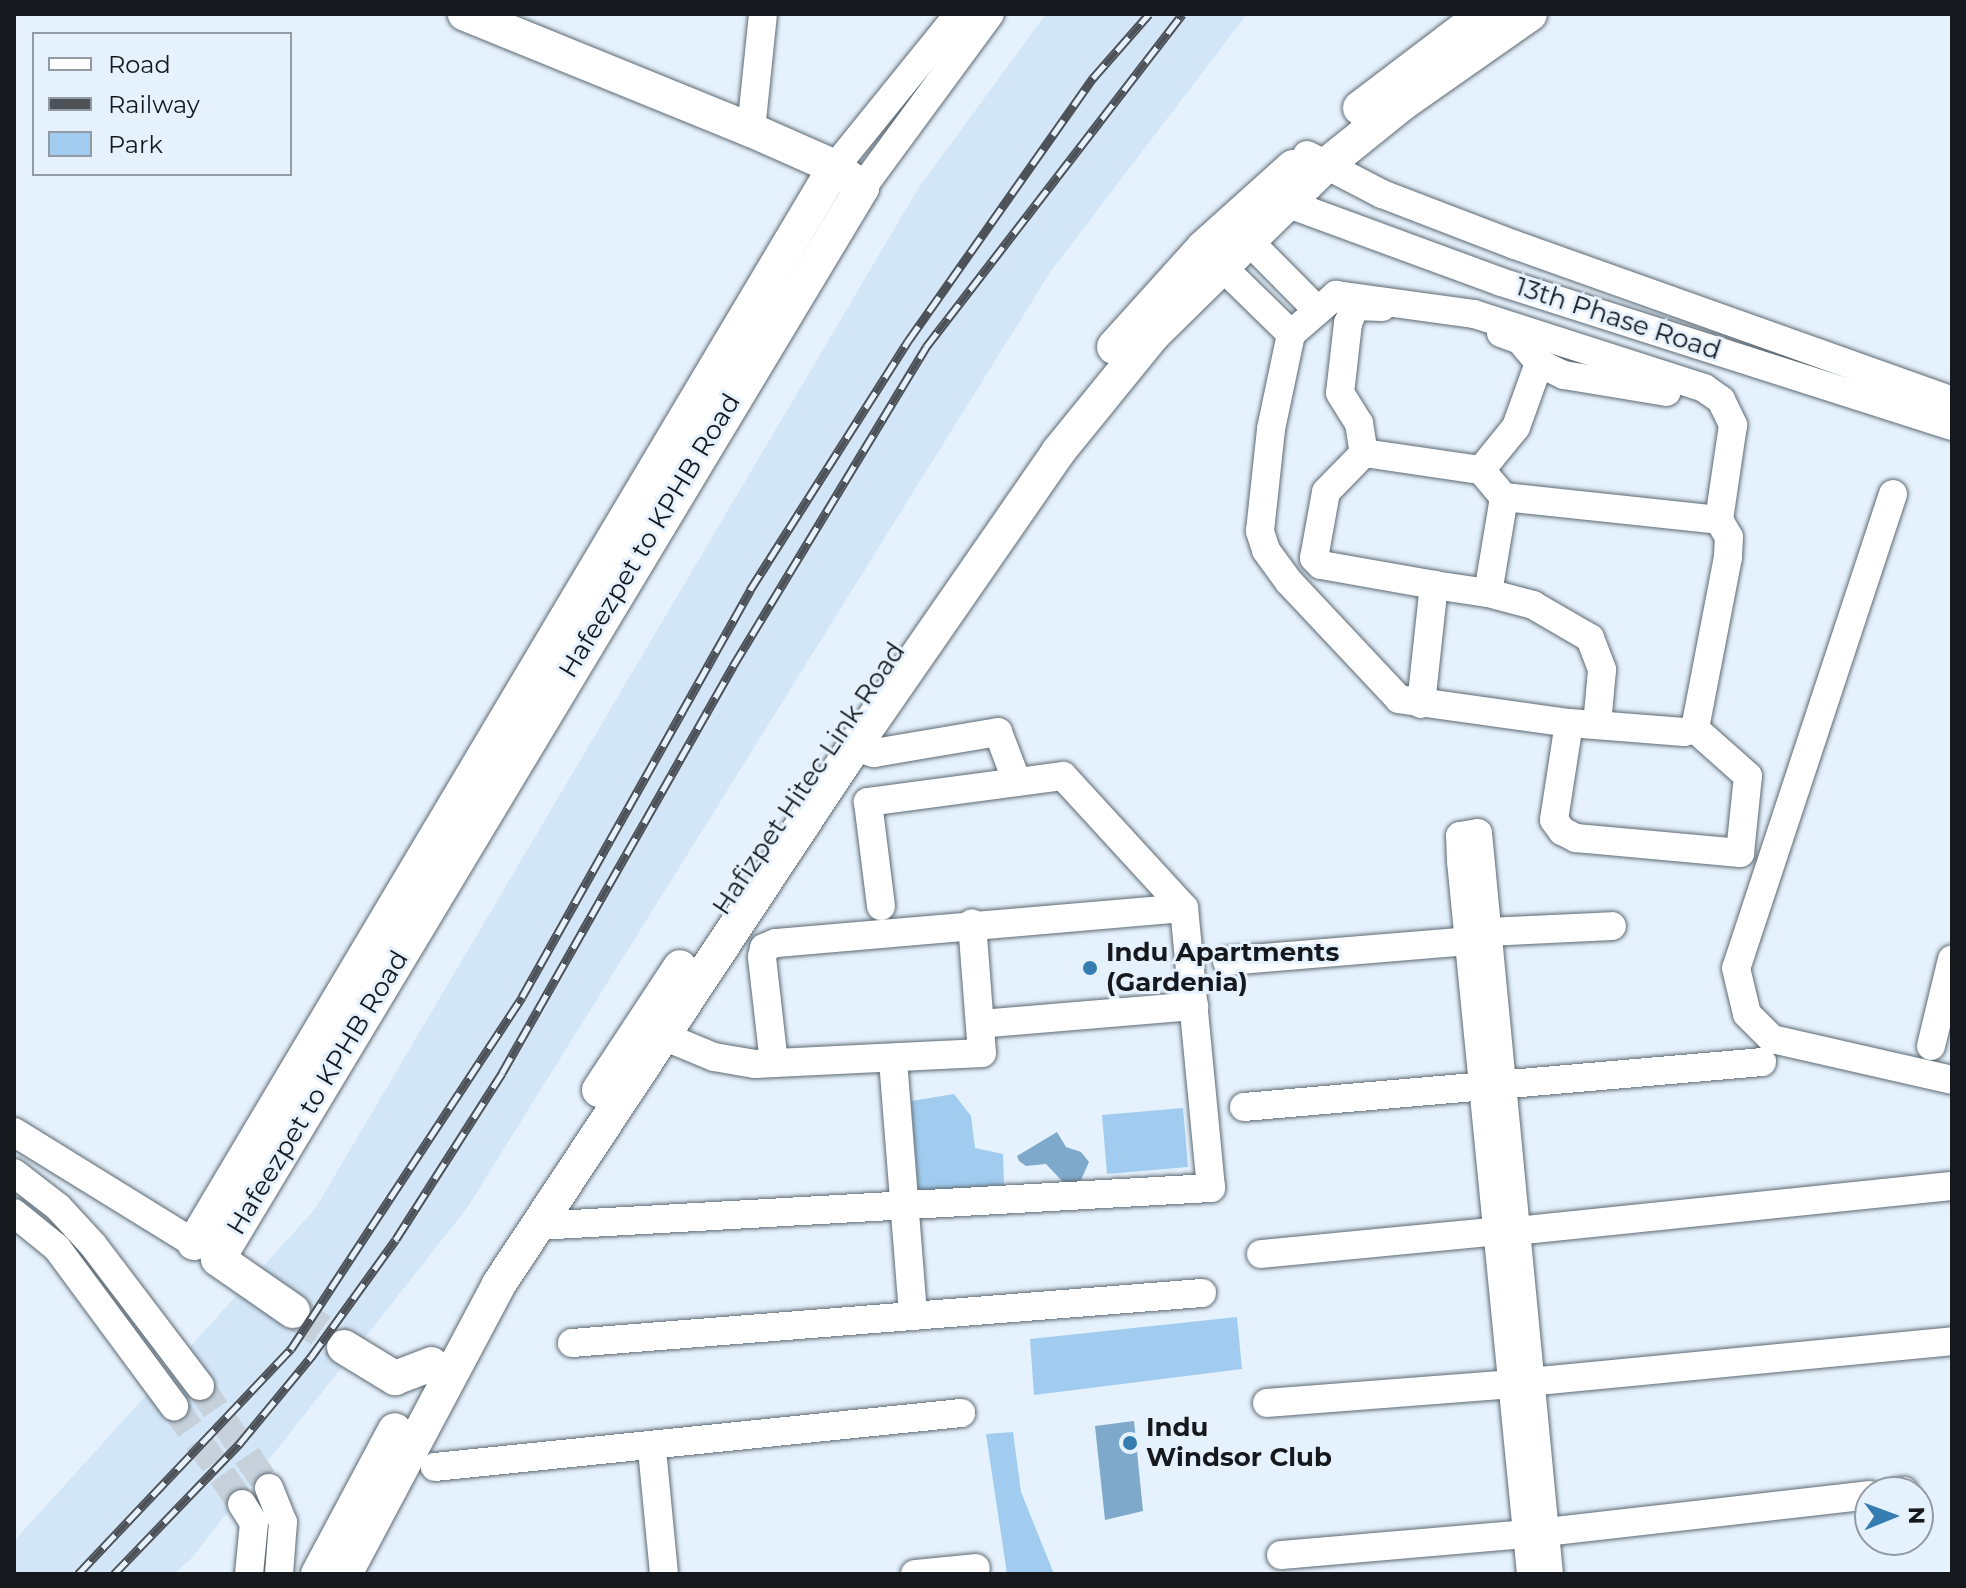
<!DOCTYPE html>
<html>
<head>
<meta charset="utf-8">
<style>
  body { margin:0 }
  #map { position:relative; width:1966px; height:1588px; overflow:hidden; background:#e5f2fd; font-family:Montserrat,sans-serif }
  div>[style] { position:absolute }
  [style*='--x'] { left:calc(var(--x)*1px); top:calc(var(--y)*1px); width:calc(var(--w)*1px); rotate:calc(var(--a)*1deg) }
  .built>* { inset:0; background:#d3e6f7 }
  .green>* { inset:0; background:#a1ccef }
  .water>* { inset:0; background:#7fa9cb }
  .minor-tunnel>* { height:28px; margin-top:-14px; transform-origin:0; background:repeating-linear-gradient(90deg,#c6d1db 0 28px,transparent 0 42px) }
  .major-tunnel>* { height:34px; margin-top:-17px; transform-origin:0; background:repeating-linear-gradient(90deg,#c6d1db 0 34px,transparent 0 51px) }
  .roads { filter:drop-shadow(0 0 2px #5d6972) drop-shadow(0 0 2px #5d6972) }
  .minor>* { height:28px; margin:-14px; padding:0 14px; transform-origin:14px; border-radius:14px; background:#fff }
  .major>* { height:34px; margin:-17px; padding:0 17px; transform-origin:17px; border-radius:17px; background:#fff }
  .rail>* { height:9px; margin-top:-4.5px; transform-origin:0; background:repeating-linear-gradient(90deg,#e5f2fd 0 18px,#4c5258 0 36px); box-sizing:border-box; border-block:2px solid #4c5258 }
  .dots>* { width:22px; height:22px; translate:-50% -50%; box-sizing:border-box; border:4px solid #e5f2fd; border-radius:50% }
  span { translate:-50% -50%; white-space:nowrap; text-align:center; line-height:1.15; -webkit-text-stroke:6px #e5f2fd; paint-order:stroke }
  .street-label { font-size:26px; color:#15191d }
  .poi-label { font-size:26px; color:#15191d; font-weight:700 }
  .left { translate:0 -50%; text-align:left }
  .frame { position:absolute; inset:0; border:16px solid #15191d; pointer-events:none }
  .legend { position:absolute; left:32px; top:32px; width:260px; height:144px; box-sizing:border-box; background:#e5f2fd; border:2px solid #929ba3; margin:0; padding:10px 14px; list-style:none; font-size:24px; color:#15191d }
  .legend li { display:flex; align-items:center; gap:16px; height:40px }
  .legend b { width:40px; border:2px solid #929ba3 }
  .north { position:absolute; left:1854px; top:1476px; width:80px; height:80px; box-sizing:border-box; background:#e5f2fd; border:2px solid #929ba3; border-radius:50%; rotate:89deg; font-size:22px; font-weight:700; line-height:32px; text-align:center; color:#15191d }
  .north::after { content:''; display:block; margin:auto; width:28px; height:36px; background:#357db1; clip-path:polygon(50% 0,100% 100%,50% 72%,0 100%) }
</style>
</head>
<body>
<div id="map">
  <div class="built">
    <div style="clip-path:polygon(1046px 14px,1247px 14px,1051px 271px,467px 1208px,190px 1560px,174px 1574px,14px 1574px,14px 1541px,315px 1209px,919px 187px)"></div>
  </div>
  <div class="green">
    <div style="clip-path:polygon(954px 1094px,971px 1116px,975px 1148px,1003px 1154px,1004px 1185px,919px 1196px,911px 1101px)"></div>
    <div style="clip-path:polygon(1183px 1108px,1188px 1167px,1107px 1174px,1102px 1115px)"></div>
    <div style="clip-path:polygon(1237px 1317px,1242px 1369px,1034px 1395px,1030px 1339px)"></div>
    <div style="clip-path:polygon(1013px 1432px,1021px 1492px,1054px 1574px,1007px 1574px,986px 1434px)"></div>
  </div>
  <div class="water">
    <div style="clip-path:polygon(1057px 1132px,1066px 1147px,1081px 1152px,1089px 1162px,1080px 1182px,1063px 1182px,1046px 1164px,1026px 1166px,1019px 1161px,1017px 1156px)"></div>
    <div style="clip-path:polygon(1134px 1421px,1143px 1511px,1105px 1520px,1095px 1426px)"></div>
  </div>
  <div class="minor-tunnel">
    <div style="--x:200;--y:1386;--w:123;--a:55.9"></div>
    <div style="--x:174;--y:1406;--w:119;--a:55.2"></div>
  </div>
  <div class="major-tunnel">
    <div style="--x:293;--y:1311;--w:62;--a:35.2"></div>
  </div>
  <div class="roads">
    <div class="minor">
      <div style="--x:751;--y:130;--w:117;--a:-84.1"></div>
      <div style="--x:1307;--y:155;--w:85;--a:27.5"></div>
      <div style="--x:1382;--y:194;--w:142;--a:21"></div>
      <div style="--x:1515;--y:245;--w:464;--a:19.6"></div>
      <div style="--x:835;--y:167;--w:197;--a:-51"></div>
      <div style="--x:862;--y:188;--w:216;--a:-53.7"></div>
      <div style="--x:1270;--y:197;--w:246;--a:20.2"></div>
      <div style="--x:1501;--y:282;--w:473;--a:17.7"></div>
      <div style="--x:1234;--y:226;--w:117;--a:45.3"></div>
      <div style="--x:1208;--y:253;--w:116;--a:44.3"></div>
      <div style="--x:1336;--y:295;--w:139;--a:7.8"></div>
      <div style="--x:1474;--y:314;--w:242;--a:17.8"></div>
      <div style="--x:1704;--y:388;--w:21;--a:35"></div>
      <div style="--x:1721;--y:400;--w:28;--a:64"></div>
      <div style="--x:1733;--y:425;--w:96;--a:98.4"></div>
      <div style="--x:1719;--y:520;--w:20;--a:60"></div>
      <div style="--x:1729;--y:537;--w:20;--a:93"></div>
      <div style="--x:1728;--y:557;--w:175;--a:100.9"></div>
      <div style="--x:1695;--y:729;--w:11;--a:165"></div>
      <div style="--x:1684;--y:732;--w:115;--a:-175.5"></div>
      <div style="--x:1569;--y:723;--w:172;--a:-172"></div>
      <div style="--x:1399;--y:699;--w:161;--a:-133.2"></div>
      <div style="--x:1289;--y:582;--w:39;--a:-126"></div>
      <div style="--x:1266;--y:550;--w:20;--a:-108"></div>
      <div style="--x:1260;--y:531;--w:103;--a:-83.8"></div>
      <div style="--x:1271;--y:429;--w:97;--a:-78.1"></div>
      <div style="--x:1291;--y:334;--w:60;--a:-40.9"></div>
      <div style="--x:1382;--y:307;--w:27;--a:-178"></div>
      <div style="--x:1355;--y:306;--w:18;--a:112"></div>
      <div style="--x:1348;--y:323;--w:70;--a:96.5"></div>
      <div style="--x:1340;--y:393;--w:36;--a:58"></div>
      <div style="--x:1359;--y:423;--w:30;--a:81"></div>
      <div style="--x:1364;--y:453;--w:54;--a:134.3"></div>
      <div style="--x:1326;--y:492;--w:67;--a:100.3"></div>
      <div style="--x:1314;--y:558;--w:10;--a:45"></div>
      <div style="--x:1321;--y:565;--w:115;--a:10"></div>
      <div style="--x:1501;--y:333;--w:20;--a:20"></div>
      <div style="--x:1520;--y:340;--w:30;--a:50"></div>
      <div style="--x:1539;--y:363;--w:28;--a:26"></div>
      <div style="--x:1564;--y:375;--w:104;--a:9.4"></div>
      <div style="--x:1364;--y:453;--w:118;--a:8.3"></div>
      <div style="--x:1481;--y:470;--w:35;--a:50"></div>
      <div style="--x:1504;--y:497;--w:216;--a:6.1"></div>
      <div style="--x:1481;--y:470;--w:55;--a:-50.9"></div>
      <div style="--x:1516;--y:427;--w:68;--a:-70.2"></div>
      <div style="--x:1893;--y:494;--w:499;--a:108.3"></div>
      <div style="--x:1736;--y:968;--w:47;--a:76.6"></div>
      <div style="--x:1747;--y:1014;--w:35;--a:45"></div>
      <div style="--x:1772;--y:1039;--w:185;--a:12.8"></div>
      <div style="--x:1488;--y:593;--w:47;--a:14.9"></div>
      <div style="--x:1533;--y:605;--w:66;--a:30.1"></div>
      <div style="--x:1590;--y:638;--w:34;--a:69"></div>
      <div style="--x:1602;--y:670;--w:55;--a:95.2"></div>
      <div style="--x:1421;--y:704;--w:120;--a:-83.8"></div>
      <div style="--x:1434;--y:585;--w:55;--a:8.4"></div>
      <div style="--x:1488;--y:593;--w:97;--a:-80.5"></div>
      <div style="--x:1569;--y:723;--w:98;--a:98.8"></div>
      <div style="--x:1554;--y:820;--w:14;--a:54"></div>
      <div style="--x:1562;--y:831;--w:16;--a:27"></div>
      <div style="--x:1576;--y:838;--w:165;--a:5.2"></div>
      <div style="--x:1740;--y:853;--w:77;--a:-84.1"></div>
      <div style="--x:1748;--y:776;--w:71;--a:-138.4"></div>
      <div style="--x:854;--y:747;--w:21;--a:17"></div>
      <div style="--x:874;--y:753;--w:126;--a:-9.6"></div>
      <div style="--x:998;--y:732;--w:53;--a:69.2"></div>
      <div style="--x:1487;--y:932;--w:125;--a:-2.7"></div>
      <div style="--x:1227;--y:961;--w:242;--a:-4.7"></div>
      <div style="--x:980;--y:1024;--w:215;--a:-4.8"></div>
      <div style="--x:644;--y:1028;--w:76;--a:22.5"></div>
      <div style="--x:714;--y:1057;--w:42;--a:9.7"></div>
      <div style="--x:755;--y:1064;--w:227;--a:-2.8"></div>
      <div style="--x:982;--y:1053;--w:130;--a:-94.4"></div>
      <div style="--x:1931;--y:1046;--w:89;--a:-76.4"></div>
      <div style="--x:893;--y:1060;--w:257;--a:85.5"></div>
      <div style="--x:774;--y:1063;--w:107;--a:-96.5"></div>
      <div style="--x:762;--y:957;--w:9;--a:-77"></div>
      <div style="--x:764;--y:948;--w:13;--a:-23"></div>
      <div style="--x:776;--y:943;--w:409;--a:-4.9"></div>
      <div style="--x:1244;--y:1107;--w:520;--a:-4.96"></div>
      <div style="--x:14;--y:1132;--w:211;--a:31.7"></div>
      <div style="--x:14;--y:1173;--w:56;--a:37.7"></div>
      <div style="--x:58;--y:1207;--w:52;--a:47.4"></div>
      <div style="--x:93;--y:1245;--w:177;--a:52.8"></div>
      <div style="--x:14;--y:1213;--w:55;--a:39.1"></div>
      <div style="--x:57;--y:1248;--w:197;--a:53.5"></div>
      <div style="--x:537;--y:1226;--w:675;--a:-3.23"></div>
      <div style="--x:1211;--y:1188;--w:281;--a:-95.5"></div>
      <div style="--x:1184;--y:908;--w:179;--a:-132.5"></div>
      <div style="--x:1063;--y:776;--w:197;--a:172.4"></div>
      <div style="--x:868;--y:802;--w:105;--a:82.9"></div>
      <div style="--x:1516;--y:1231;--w:438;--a:-5.9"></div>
      <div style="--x:1261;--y:1254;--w:238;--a:-5.5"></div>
      <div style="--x:572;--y:1343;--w:632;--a:-4.54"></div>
      <div style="--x:1528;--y:1382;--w:426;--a:-5.5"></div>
      <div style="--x:1267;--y:1403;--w:246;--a:-4.4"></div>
      <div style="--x:652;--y:1449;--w:126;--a:84.5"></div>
      <div style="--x:435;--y:1467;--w:529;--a:-5.86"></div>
      <div style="--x:269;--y:1488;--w:37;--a:68"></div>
      <div style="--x:283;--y:1522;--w:52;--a:94.4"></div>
      <div style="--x:1898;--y:1492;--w:6;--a:-9"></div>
      <div style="--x:242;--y:1504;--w:22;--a:58"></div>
      <div style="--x:254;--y:1523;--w:51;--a:95.6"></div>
      <div style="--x:1281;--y:1555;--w:248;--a:-4.9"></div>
      <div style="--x:1528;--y:1534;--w:344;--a:-6.5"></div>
      <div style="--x:915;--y:1574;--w:61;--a:-5.6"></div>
      <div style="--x:1531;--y:1574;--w:716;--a:-95.61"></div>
      <div style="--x:1461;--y:861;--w:25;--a:-92"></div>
      <div style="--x:1460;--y:836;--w:18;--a:-9"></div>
      <div style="--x:1478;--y:833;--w:744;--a:84.53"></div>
    </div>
    <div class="major">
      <div style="--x:1360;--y:108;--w:156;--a:-37.2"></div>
      <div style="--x:1114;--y:347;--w:133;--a:-48"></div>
      <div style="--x:1203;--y:248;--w:121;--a:-42"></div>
      <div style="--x:599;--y:1090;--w:147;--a:-56.6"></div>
      <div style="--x:194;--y:1243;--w:1252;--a:-59.22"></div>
      <div style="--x:293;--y:1311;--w:91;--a:-145.3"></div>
      <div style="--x:218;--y:1259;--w:1250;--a:-58.98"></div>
      <div style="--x:862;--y:188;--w:34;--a:-142"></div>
      <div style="--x:835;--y:167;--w:92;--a:-156.2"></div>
      <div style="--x:751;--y:130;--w:309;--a:-157.9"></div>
      <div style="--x:344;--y:1347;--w:60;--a:31.3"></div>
      <div style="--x:395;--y:1378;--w:39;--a:-21"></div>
      <div style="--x:318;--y:1574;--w:163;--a:-61.9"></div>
      <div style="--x:345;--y:1574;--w:328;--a:-62"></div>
      <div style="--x:499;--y:1284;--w:644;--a:-56.53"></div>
      <div style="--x:854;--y:747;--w:359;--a:-55.3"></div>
      <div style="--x:1058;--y:452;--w:151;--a:-50.9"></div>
      <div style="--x:1153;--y:335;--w:243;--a:-44.5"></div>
      <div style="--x:1326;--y:165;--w:99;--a:-38.8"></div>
      <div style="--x:1403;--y:103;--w:155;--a:-35"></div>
    </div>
  </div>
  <div class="rail">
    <div style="--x:78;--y:1574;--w:310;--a:-46.6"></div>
    <div style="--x:291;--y:1349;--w:421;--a:-56.7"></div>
    <div style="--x:522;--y:997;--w:467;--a:-60.7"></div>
    <div style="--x:750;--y:590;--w:295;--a:-57.6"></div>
    <div style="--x:908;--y:341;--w:322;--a:-54.9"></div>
    <div style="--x:1093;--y:78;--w:85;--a:-48.8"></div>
    <div style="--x:114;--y:1574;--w:182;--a:-46.1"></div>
    <div style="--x:240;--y:1443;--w:112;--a:-50.5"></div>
    <div style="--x:311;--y:1357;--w:145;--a:-54.2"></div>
    <div style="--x:396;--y:1239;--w:197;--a:-57.4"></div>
    <div style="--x:502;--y:1073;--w:468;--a:-60.4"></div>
    <div style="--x:733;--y:666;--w:373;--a:-58.8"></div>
    <div style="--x:926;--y:347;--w:420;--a:-52.4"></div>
  </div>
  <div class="dots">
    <div style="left:1090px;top:968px;background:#357db1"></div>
    <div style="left:1130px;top:1443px;background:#357db1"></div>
  </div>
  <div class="street-label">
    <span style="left:1618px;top:319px;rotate:18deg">13th Phase Road</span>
    <span style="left:650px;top:536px;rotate:-59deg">Hafeezpet to KPHB Road</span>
    <span style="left:809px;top:779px;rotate:-56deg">Hafizpet Hitec Link Road</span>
    <span style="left:318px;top:1093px;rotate:-59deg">Hafeezpet to KPHB Road</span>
  </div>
  <div class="poi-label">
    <span class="left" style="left:1106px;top:968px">Indu Apartments<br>(Gardenia)</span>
    <span class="left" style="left:1146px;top:1443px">Indu<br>Windsor Club</span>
  </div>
  <div class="frame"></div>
  <ul class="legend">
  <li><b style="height:10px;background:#fff"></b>Road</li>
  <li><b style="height:10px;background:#4c5258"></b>Railway</li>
  <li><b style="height:22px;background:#a1ccef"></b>Park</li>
  </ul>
  <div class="north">N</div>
</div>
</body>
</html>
